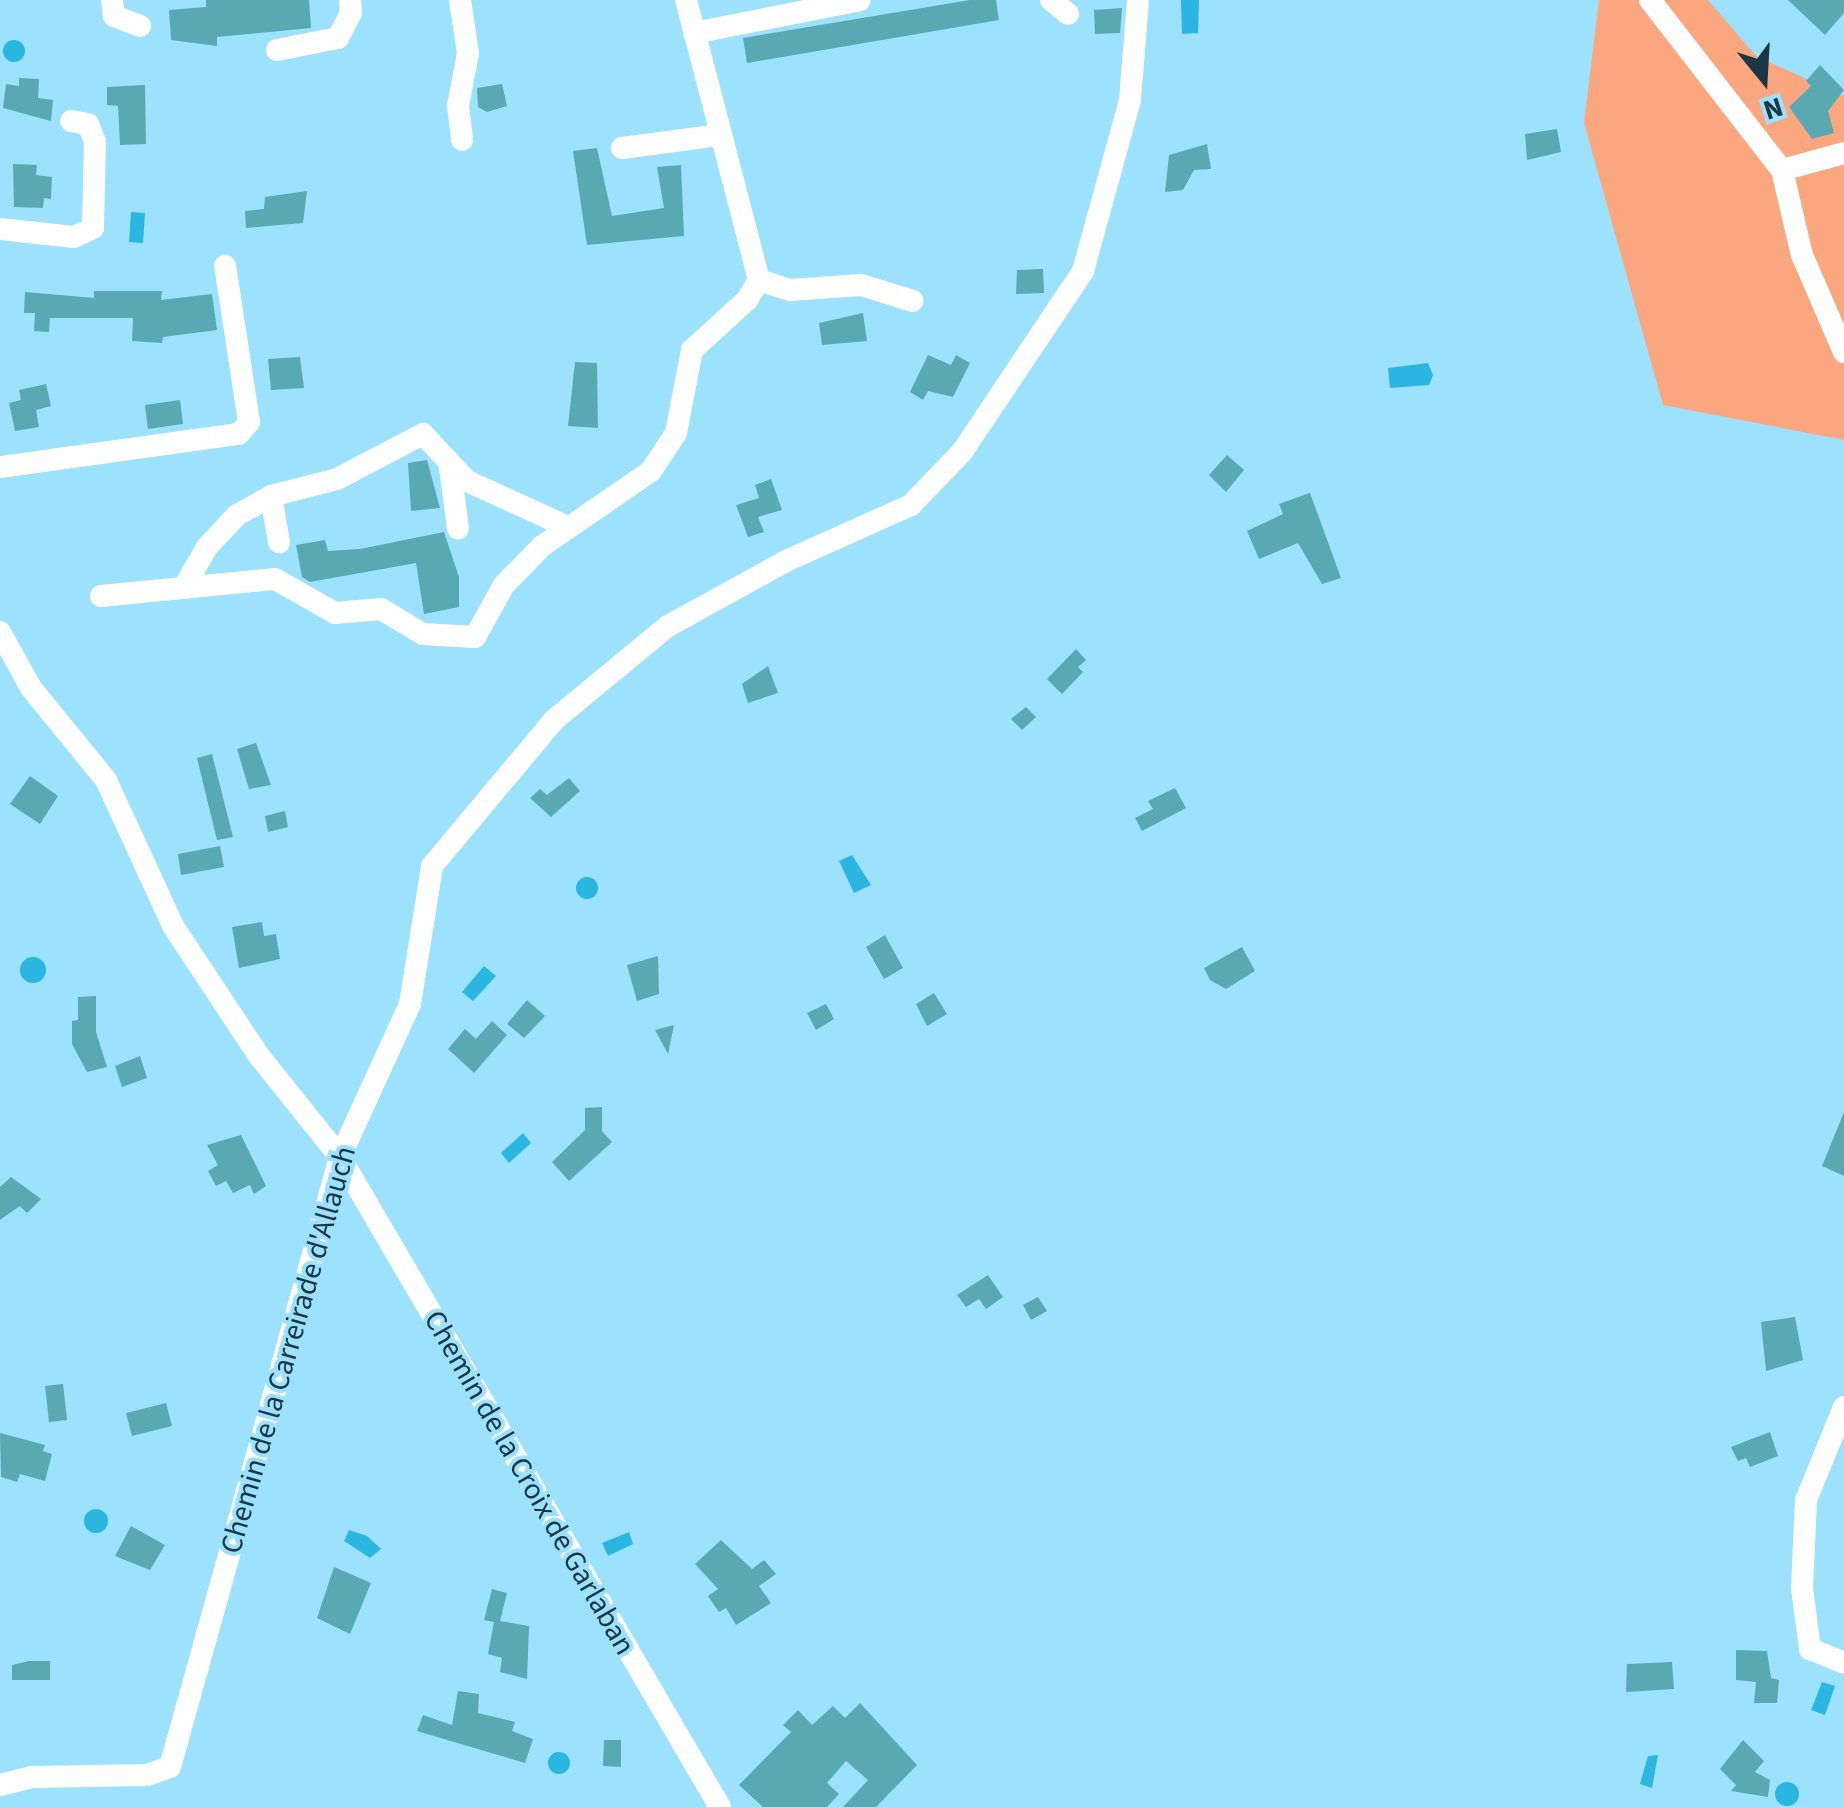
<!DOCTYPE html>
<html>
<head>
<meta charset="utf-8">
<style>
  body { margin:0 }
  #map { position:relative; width:1844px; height:1807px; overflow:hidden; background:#9ce1fe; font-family:"Source Sans 3",sans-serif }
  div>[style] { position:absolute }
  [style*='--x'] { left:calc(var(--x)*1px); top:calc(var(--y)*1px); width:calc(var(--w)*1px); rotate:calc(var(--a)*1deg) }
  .green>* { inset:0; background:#faa780 }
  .water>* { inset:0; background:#2bb6e2 }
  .round { border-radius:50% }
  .building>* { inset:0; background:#59a9b2 }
  .minor>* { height:22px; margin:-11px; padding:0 11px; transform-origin:11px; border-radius:11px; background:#fff }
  span { translate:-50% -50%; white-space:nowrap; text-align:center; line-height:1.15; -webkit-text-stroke:8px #9ce1fe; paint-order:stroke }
  .street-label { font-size:30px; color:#1b3743 }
  .north { position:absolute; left:1714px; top:30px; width:100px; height:100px; -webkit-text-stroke:8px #9ce1fe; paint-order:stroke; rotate:162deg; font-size:28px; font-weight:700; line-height:40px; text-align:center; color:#1b3743 }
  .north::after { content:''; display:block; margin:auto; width:35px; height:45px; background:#1b3743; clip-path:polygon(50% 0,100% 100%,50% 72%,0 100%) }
</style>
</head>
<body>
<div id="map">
  <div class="green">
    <div style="clip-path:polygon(1599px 0,1708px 0,1756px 56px,1844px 96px,1844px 440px,1663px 405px,1584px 123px)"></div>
  </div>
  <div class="water">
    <div style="clip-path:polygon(1181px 0,1199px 0,1198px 33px,1182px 34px)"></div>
    <div class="round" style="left:3px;top:40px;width:22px;height:22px"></div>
    <div style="clip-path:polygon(131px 212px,145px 213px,143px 243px,129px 242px)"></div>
    <div style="clip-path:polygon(1428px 363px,1433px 375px,1429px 385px,1390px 388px,1388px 368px)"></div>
    <div style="clip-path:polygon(852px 855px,871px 885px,854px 893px,839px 861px)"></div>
    <div class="round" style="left:576px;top:877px;width:22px;height:22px"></div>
    <div class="round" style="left:20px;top:957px;width:26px;height:26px"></div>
    <div style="clip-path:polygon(484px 966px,496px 976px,473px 1001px,462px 992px)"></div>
    <div style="clip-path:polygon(523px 1133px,531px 1143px,509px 1163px,501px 1153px)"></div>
    <div class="round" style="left:84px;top:1509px;width:24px;height:24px"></div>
    <div style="clip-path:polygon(349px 1530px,367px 1536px,381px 1549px,370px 1558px,344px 1541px)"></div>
    <div style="clip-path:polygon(629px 1532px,633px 1544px,608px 1556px,602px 1543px)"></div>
    <div style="clip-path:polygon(1822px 1682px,1835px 1686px,1825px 1715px,1811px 1710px)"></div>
    <div class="round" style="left:548px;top:1752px;width:22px;height:22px"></div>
    <div style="clip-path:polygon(1658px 1755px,1652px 1788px,1640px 1784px,1648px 1756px)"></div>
    <div class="round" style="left:1775px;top:1782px;width:24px;height:24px"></div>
  </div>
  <div class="building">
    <div style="clip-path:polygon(206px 0,309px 0,311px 28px,217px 37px,217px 46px,171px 40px,169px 10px,206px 7px)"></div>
    <div style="clip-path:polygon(970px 0,996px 0,999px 20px,747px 63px,743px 38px)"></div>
    <div style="clip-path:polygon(1788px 0,1844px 0,1844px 13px,1825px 35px)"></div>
    <div style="clip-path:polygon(1122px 8px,1120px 33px,1095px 34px,1094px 10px)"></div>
    <div style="clip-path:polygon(1820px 65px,1844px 90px,1828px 111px,1834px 133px,1812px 139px,1789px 107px,1811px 86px,1806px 81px)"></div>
    <div style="clip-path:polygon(19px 78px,39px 79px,38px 98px,53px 100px,51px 121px,3px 108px,6px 84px,19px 86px)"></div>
    <div style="clip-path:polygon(502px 84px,507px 106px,487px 112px,478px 107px,477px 88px)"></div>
    <div style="clip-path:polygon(145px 85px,146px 144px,120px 145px,118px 106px,107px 105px,107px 87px)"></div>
    <div style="clip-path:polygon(1557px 129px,1561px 152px,1527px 160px,1525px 134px)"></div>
    <div style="clip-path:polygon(1207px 144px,1211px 169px,1194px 170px,1183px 190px,1165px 192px,1169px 155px)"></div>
    <div style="clip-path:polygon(597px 148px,612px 216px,664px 208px,657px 167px,681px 165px,684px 236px,587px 245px,573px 151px)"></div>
    <div style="clip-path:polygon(13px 164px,37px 165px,36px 175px,52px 177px,51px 199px,44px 198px,43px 208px,14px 207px)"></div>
    <div style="clip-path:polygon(307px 191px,303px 223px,246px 228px,245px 211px,264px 209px,265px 197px)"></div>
    <div style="clip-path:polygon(1043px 269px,1044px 293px,1016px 294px,1017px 270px)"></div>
    <div style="clip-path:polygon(94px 291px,162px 291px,161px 300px,212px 294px,217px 330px,163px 337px,162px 343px,132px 341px,133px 318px,50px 318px,49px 332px,34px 331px,35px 313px,24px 313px,25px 292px,94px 298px)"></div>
    <div style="clip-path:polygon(863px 313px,867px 341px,822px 345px,819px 323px)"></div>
    <div style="clip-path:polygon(928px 355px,951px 365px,956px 355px,970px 363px,953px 397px,928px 391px,923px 400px,910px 392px)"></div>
    <div style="clip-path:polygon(300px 357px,304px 388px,271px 390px,268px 359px)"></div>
    <div style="clip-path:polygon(575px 362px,597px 363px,598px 428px,568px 426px)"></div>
    <div style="clip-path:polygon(46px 384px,51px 406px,36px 410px,39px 427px,15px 431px,9px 403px,21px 400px,19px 390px)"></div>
    <div style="clip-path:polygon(180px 400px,183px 424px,148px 429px,145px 405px)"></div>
    <div style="clip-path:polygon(1227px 455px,1244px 470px,1226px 492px,1209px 475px)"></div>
    <div style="clip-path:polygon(427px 460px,440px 508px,411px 511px,408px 463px)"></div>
    <div style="clip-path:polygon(771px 479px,782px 510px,758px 517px,764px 532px,748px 537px,736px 505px,759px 498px,755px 485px)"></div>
    <div style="clip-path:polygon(1310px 493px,1341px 578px,1322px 584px,1298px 543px,1259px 559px,1247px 531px,1283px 514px,1279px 504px)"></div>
    <div style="clip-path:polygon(444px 532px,459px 577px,459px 607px,424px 614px,416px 563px,310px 582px,302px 577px,296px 545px,325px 540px,328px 551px,360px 549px)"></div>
    <div style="clip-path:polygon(1076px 649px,1086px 660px,1078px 667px,1083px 672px,1062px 694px,1047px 679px)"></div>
    <div style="clip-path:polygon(768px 666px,778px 693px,748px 703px,742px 684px)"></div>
    <div style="clip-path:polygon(1026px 707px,1036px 717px,1022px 730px,1011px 719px)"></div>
    <div style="clip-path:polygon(256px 743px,271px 785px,249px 789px,237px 749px)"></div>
    <div style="clip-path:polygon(212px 754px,233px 837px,217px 840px,197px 758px)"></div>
    <div style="clip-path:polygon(30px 776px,58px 796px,40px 824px,10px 804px)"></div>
    <div style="clip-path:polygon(569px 778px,580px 791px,551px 817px,530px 798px,540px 789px,547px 795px)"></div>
    <div style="clip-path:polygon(1175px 788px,1186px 808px,1142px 831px,1135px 818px,1153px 809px,1148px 801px)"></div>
    <div style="clip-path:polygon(285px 811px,288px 827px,268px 832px,265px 816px)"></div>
    <div style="clip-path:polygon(220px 846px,224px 867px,181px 875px,178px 854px)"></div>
    <div style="clip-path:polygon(262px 922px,264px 936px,276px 934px,280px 959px,239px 968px,232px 927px)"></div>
    <div style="clip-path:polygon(885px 935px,903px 968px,884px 979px,866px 947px)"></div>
    <div style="clip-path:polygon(1242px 947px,1255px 971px,1226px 989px,1210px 980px,1204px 968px)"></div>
    <div style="clip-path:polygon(658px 956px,659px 994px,637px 1001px,627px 965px)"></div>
    <div style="clip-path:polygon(934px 993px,947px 1014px,927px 1026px,916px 1004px)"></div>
    <div style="clip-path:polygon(96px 996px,96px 1032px,107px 1067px,87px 1072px,72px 1044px,72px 1021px,78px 1020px,78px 997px)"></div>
    <div style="clip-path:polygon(527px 1000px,545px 1016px,524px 1038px,507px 1024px)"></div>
    <div style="clip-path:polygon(826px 1004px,834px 1019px,816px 1030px,807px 1013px)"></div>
    <div style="clip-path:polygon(492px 1021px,507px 1035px,474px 1073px,448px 1049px,465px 1029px,476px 1039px)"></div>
    <div style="clip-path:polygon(674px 1025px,668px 1054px,655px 1030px)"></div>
    <div style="clip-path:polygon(140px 1056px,147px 1078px,122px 1087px,115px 1066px)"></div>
    <div style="clip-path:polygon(602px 1107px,602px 1131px,612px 1142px,569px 1181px,552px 1162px,585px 1130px,585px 1108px)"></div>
    <div style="clip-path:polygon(1844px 1112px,1844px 1176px,1822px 1166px)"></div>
    <div style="clip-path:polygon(241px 1135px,266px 1186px,254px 1194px,250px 1185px,233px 1193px,226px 1181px,216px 1186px,208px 1171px,218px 1165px,207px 1145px)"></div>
    <div style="clip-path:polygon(11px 1177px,41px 1199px,27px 1213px,20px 1206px,0 1220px,0 1187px)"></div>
    <div style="clip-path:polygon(988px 1275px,1003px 1297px,986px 1309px,979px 1299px,966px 1307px,957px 1295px)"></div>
    <div style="clip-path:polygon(1038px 1297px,1047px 1311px,1031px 1320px,1023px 1305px)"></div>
    <div style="clip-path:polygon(1795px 1317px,1803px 1360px,1766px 1371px,1761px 1322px)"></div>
    <div style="clip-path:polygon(63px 1384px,67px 1420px,49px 1422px,45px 1386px)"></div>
    <div style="clip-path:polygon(166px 1403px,172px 1426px,132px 1436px,126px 1413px)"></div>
    <div style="clip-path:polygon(1770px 1432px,1778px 1456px,1750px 1467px,1746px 1458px,1738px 1461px,1731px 1447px)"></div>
    <div style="clip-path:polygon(0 1433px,45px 1445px,43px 1451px,52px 1454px,45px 1481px,20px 1474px,17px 1482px,1px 1477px)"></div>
    <div style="clip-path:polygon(131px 1526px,165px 1545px,150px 1570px,115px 1556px)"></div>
    <div style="clip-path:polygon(721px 1540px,752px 1569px,764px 1560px,776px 1574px,759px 1586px,771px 1603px,736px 1625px,726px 1608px,719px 1612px,708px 1596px,718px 1589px,695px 1564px)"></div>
    <div style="clip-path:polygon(334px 1567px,371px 1583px,350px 1634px,317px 1618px)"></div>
    <div style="clip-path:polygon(492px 1589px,507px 1593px,500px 1621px,529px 1626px,527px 1679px,500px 1672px,502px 1658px,488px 1654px,494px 1622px,484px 1620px)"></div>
    <div style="clip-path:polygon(1736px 1650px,1767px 1651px,1771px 1678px,1779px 1680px,1777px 1703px,1754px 1703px,1756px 1682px,1736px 1680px)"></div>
    <div style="clip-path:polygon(29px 1661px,50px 1661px,50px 1680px,12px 1680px,12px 1665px)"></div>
    <div style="clip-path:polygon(1672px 1662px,1674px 1689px,1626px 1692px,1627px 1664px)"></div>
    <div style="clip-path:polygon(458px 1691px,479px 1694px,478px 1713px,515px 1722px,512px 1731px,533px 1739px,525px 1763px,417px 1731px,423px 1715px,452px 1725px)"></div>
    <div style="clip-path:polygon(860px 1703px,917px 1765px,876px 1807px,843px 1807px,868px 1780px,846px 1761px,827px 1783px,839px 1794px,827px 1807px,763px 1807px,739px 1785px,791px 1732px,783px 1725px,798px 1710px,812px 1725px,833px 1706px,845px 1718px)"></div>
    <div style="clip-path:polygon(604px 1740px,621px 1740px,621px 1767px,603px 1766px)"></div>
    <div style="clip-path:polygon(1743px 1740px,1764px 1761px,1755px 1772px,1770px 1780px,1768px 1797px,1731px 1791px,1736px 1785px,1720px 1769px)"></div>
  </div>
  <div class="minor">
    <div style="--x:112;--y:0;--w:16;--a:83"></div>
    <div style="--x:114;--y:16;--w:28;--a:21"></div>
    <div style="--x:460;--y:0;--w:54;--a:81.4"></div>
    <div style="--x:468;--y:53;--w:54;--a:100.7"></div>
    <div style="--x:458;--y:106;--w:34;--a:83"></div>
    <div style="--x:1051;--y:0;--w:22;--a:39"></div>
    <div style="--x:1650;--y:0;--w:215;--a:52.2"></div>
    <div style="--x:1782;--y:170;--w:87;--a:76.8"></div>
    <div style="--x:1802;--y:255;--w:106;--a:66.6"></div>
    <div style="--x:694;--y:33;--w:169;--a:-11.2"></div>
    <div style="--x:277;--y:50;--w:62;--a:-11.1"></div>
    <div style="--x:338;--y:38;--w:29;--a:-63"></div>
    <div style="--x:351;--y:12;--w:12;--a:-95"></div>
    <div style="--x:622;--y:148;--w:98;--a:-7.6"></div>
    <div style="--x:1782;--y:170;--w:64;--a:-15.3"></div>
    <div style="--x:0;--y:229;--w:74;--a:6.2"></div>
    <div style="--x:74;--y:237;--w:21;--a:-25"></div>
    <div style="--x:93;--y:228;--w:86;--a:-88.7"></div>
    <div style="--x:95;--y:142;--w:19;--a:-111"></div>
    <div style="--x:88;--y:124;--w:17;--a:-170"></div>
    <div style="--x:759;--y:280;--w:33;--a:18"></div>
    <div style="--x:790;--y:290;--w:71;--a:-4"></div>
    <div style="--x:861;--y:285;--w:54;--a:17.1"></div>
    <div style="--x:0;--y:467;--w:241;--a:-7.9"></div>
    <div style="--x:239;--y:434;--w:16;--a:-50"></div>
    <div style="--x:249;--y:422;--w:158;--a:-98.7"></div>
    <div style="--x:450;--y:468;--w:61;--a:82.4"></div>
    <div style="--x:271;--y:496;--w:47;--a:80.1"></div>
    <div style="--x:184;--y:587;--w:46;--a:-60.1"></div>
    <div style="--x:207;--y:547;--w:44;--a:-46.8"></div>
    <div style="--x:237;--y:515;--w:39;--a:-29"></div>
    <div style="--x:271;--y:496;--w:68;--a:-14.4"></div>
    <div style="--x:337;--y:479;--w:97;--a:-27.6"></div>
    <div style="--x:423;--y:434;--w:64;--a:46.9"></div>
    <div style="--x:467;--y:481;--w:111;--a:24.5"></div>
    <div style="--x:101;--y:596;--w:175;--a:-5.6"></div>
    <div style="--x:275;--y:579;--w:69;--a:29.5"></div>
    <div style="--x:335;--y:613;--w:46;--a:-5"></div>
    <div style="--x:381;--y:609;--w:49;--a:30.8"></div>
    <div style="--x:423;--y:634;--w:52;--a:3.3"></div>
    <div style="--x:475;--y:637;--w:60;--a:-60.9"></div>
    <div style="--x:504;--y:585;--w:54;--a:-45.7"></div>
    <div style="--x:542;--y:546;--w:132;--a:-34.5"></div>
    <div style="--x:651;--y:471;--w:45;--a:-56.7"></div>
    <div style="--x:676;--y:433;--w:85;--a:-79.1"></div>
    <div style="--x:692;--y:350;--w:74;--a:-42.3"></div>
    <div style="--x:747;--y:300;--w:23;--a:-59"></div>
    <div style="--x:759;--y:280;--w:289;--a:-104.6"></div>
    <div style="--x:0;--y:632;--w:64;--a:61"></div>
    <div style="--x:31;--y:688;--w:119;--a:50.8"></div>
    <div style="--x:106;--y:780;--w:161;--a:65.3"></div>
    <div style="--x:173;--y:926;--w:156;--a:56.5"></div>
    <div style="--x:259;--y:1056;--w:129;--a:51.3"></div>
    <div style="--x:340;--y:1157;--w:753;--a:59.69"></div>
    <div style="--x:1844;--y:1407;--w:100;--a:112.2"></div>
    <div style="--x:1806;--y:1500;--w:88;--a:92.6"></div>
    <div style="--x:1802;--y:1588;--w:62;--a:82.5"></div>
    <div style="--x:1810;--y:1649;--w:37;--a:22"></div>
    <div style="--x:0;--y:1785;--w:32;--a:-14"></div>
    <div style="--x:31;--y:1777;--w:116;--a:-1"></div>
    <div style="--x:147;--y:1775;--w:24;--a:-19"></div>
    <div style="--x:170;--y:1767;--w:633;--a:-74.43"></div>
    <div style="--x:340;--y:1157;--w:168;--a:-65.4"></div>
    <div style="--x:410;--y:1004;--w:140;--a:-80.9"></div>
    <div style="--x:432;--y:866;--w:190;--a:-50.1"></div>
    <div style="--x:554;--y:720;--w:148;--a:-39.5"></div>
    <div style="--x:668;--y:626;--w:135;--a:-28.8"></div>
    <div style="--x:786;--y:561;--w:137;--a:-24.1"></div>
    <div style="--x:911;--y:505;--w:74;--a:-46.1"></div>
    <div style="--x:962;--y:452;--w:218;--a:-56.2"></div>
    <div style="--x:1083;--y:271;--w:177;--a:-74.6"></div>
    <div style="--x:1130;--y:100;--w:100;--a:-85.4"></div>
  </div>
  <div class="street-label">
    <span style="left:289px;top:1350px;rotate:-74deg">Chemin de la Carreirade d'Allauch</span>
    <span style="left:529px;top:1483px;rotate:60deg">Chemin de la Croix de Garlaban</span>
  </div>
  <div class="north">N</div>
</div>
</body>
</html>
